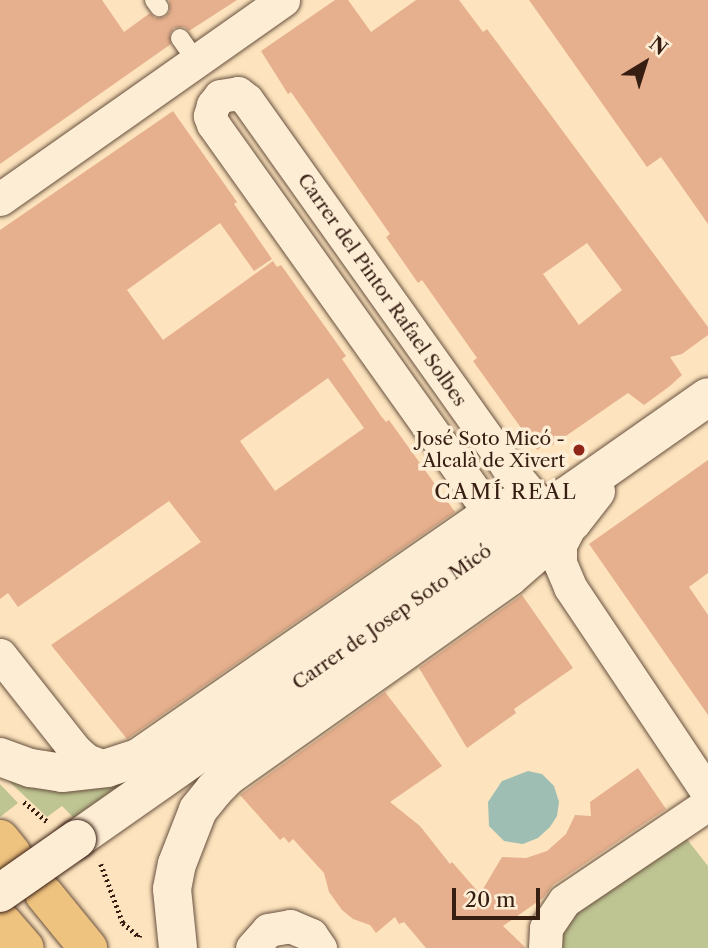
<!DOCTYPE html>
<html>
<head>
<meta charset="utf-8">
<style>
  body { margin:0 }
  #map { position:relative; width:708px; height:948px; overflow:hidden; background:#fde4be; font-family:"Libre Caslon Text",serif }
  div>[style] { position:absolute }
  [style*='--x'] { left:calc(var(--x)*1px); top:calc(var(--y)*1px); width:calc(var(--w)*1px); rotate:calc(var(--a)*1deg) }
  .green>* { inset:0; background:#bec492 }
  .water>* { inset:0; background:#9fbeb3 }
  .building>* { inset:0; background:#e6b08e }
  .path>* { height:4.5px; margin-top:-2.25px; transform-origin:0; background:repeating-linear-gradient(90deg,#371e13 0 2px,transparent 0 5.5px) }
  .roads { filter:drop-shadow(0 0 2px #68503e) drop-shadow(0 0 2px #68503e) }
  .lane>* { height:18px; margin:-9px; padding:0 9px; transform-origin:9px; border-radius:9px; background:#feedd5 }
  .street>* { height:33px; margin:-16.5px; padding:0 16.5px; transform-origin:16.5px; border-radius:16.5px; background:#feedd5 }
  .secondary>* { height:38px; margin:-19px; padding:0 19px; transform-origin:19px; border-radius:19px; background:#feedd5 }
  .highway>* { height:38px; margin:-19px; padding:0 19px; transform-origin:19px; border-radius:19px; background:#eec27f }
  .bridges { filter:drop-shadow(0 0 2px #371e13) drop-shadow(0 0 2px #371e13) }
  .secondary-bridge>* { height:38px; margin:-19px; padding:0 19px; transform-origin:19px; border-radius:19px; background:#feedd5 }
  .dots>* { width:19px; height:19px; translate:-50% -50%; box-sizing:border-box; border:4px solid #feedd5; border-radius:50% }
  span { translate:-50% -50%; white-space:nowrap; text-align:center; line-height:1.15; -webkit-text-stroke:7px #feedd5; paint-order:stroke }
  .street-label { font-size:19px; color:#371e13 }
  .poi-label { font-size:19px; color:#371e13 }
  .right { translate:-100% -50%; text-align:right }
  .neighbourhood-label { font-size:21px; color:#371e13; letter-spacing:2px }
  .north { position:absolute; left:610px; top:28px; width:70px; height:70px; -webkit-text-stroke:5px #feedd5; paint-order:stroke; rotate:38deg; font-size:19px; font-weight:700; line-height:28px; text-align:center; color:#371e13 }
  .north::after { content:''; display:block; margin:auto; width:24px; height:32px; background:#371e13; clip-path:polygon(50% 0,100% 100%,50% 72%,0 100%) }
  .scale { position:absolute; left:452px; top:888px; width:88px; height:32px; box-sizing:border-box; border:4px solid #371e13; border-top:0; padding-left:9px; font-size:21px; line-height:24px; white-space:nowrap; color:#371e13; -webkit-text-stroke:5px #feedd5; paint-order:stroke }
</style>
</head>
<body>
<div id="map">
  <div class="green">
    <div style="clip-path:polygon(163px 754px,74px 818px,62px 806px,47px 817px,0 773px)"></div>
    <div style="clip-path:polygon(0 784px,18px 803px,0 817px)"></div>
    <div style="clip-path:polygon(682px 833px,708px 866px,708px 948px,558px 948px,562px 920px)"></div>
  </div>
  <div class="water">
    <div style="clip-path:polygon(528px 771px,542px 774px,554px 786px,559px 802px,557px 816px,550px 827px,538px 838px,523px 844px,504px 841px,489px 826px,488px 802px,502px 781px)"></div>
  </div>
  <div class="building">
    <div style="clip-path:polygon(0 0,102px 0,124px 32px,150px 13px,155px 18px,165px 17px,170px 11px,169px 0,237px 0,189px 31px,184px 27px,174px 28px,170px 34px,171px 44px,0 164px)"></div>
    <div style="clip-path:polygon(evenodd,335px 0,348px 0,371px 32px,416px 0,459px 0,483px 32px,487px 29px,708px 327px,708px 335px,682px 354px,670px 357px,682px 375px,670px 386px,644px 405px,628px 393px,550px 447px,547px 443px,537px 450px,473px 361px,477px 358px,422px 280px,418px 283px,386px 237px,390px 234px,291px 92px,288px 94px,261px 51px,335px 0,587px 243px,622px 290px,579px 325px,543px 274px,587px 243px)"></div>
    <div style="clip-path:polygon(529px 0,708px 0,708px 224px,661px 157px,647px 167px)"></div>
    <div style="clip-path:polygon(evenodd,173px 111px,237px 202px,234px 204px,272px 259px,254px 271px,220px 223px,127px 290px,163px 340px,273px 261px,277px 267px,281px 265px,346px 356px,342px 359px,381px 416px,386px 422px,389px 420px,455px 512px,127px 739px,51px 645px,201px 542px,169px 501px,18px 607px,8px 593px,0 599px,0 230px,173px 111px,328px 378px,364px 428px,275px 491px,240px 441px,328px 378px)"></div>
    <div style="clip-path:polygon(708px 460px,708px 573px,689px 587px,708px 615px,708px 715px,589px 544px)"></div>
    <div style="clip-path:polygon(522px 595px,573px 668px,514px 709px,516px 713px,467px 748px,419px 668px)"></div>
    <div style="clip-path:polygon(385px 692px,442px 766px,390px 802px,420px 826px,450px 864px,452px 862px,480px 894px,502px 857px,526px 858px,547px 851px,566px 834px,575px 815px,591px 816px,590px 802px,638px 768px,666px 809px,553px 885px,543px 898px,503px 926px,526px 948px,426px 948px,404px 922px,399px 924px,395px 917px,376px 933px,370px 925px,353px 919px,342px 910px,329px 892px,324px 873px,293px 839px,289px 843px,284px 837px,280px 840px,240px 795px)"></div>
  </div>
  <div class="path">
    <div style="--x:24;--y:802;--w:30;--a:40"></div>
    <div style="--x:101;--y:864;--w:63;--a:69.6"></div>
    <div style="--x:123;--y:923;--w:21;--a:41"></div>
    <div style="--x:139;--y:937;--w:5;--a:-79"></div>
  </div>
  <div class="roads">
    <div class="lane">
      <div style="--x:154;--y:0;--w:9;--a:54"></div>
      <div style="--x:180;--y:38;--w:28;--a:55"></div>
    </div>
    <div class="street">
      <div style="--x:0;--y:199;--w:346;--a:-35.1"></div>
      <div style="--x:572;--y:522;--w:26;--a:118"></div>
      <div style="--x:560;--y:545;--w:18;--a:90"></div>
      <div style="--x:560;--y:563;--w:26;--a:67"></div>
      <div style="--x:570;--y:587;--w:248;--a:56.2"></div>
      <div style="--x:505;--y:534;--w:503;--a:-125.46"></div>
      <div style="--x:213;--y:124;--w:9;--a:-111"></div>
      <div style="--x:210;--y:116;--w:11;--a:-75"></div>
      <div style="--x:213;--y:105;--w:11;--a:-52"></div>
      <div style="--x:220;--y:96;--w:18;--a:-9"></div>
      <div style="--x:238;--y:93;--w:11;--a:38"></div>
      <div style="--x:247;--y:100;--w:449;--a:54.6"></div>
      <div style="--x:507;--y:466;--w:57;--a:49.9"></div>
      <div style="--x:0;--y:655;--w:121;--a:51.7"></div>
      <div style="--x:75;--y:750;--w:15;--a:42"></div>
      <div style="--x:86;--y:760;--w:22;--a:21"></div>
      <div style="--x:252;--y:948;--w:24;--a:-48"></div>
      <div style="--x:268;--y:930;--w:22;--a:-10"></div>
      <div style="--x:290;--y:926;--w:23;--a:23"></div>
      <div style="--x:311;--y:935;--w:16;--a:55"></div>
      <div style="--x:545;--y:948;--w:20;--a:-87"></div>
      <div style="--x:546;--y:928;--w:32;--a:-56"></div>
      <div style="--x:564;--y:901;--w:174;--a:-34"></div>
    </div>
    <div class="secondary">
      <div style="--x:0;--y:757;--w:33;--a:20"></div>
      <div style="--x:31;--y:768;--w:31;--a:9"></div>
      <div style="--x:62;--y:773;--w:45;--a:-6.3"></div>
      <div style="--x:107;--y:768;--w:33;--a:-18"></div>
      <div style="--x:138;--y:758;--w:429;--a:-34.7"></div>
      <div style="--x:491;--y:514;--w:18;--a:-22"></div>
      <div style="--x:508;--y:507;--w:36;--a:5"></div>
      <div style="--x:77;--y:839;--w:770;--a:-35.01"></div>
      <div style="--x:178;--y:948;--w:59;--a:-95.8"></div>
      <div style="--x:172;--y:889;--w:25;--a:-79"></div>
      <div style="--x:177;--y:864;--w:58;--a:-68.7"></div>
      <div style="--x:198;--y:810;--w:26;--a:-51"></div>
      <div style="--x:214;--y:790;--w:20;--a:-45"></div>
      <div style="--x:228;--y:776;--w:344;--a:-35.3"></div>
      <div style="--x:509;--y:577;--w:84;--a:-41.1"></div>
      <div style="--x:572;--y:522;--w:39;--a:-52"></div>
    </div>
    <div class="highway">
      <div style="--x:0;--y:839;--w:19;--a:51"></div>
      <div style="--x:44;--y:894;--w:70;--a:50.8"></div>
      <div style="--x:3;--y:923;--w:33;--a:49"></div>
    </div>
  </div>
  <div class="bridges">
    <div class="secondary-bridge">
      <div style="--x:0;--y:893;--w:94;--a:-35"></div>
    </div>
  </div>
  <div class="dots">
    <div style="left:579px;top:450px;background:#8f2418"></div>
  </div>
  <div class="street-label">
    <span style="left:382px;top:290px;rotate:55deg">Carrer del Pintor Rafael Solbes</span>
    <span style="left:392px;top:617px;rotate:-35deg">Carrer de Josep Soto Micó</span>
  </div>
  <div class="poi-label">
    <span class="right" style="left:565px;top:450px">José Soto Micó -<br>Alcalà de Xivert</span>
  </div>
  <div class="neighbourhood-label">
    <span style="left:506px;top:492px">CAMÍ REAL</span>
  </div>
  <div class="north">N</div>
  <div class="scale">20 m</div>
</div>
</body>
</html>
